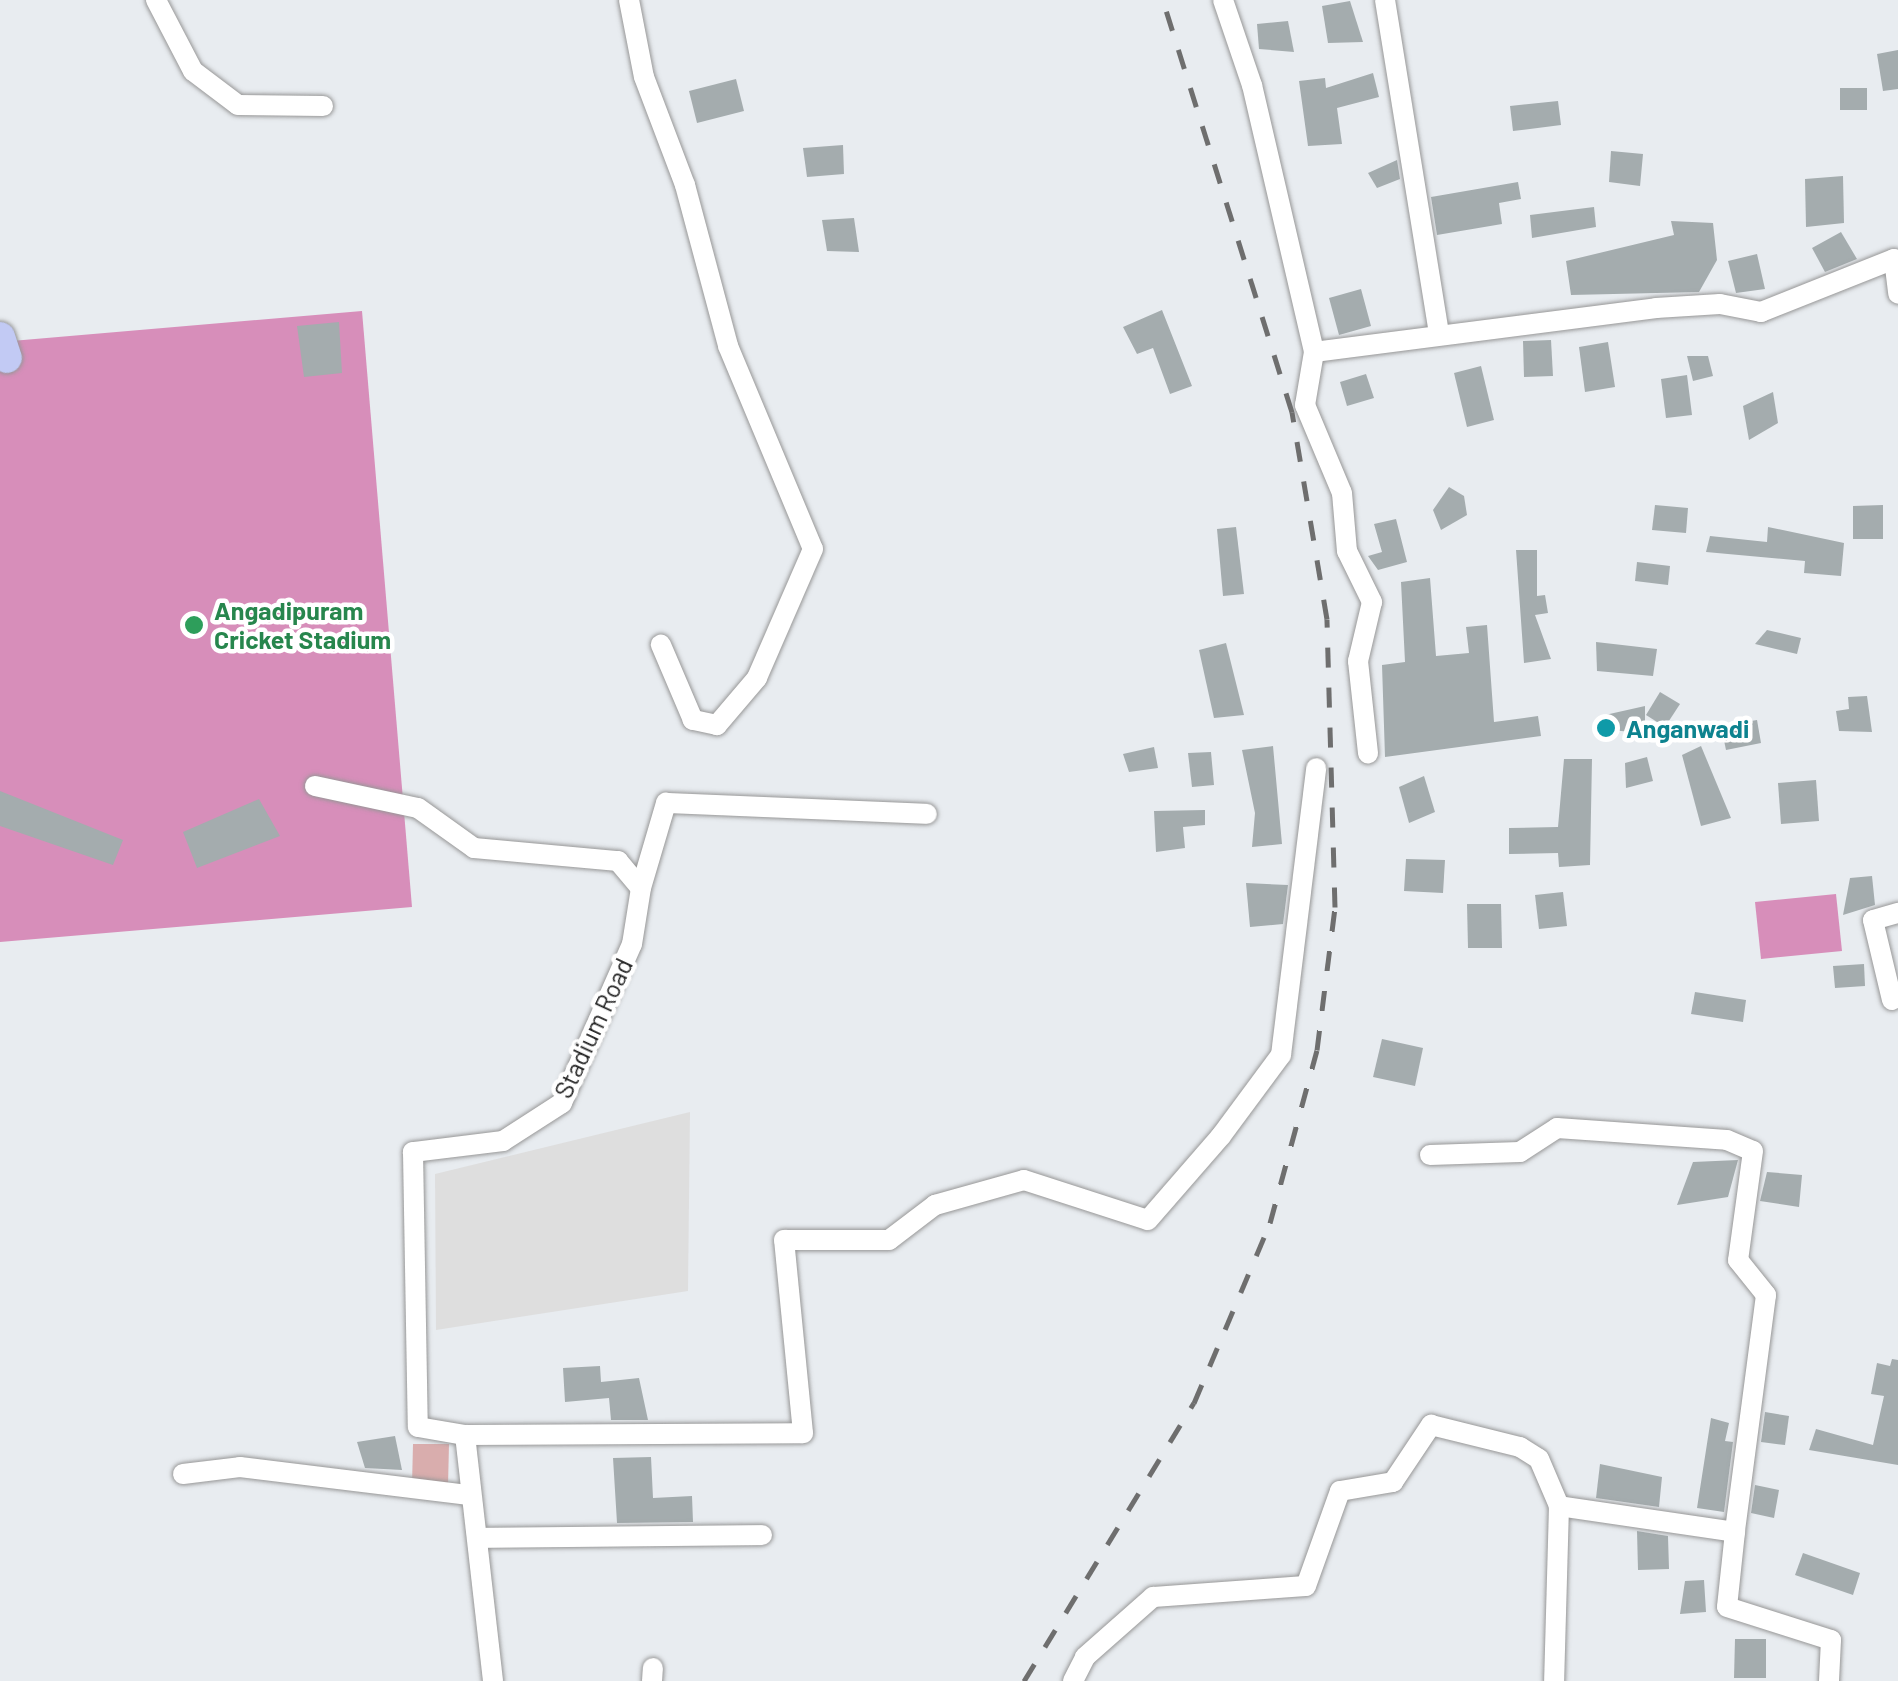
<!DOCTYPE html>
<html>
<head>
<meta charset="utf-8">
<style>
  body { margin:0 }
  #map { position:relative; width:1898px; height:1681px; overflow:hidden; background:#e8ecf0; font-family:Barlow,sans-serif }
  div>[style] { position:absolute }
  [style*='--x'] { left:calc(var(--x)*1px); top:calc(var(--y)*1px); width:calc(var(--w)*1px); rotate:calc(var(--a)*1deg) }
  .residential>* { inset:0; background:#dedede }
  .pitch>* { inset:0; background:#d78eba }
  .water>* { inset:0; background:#d9adad }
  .building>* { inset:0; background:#a4acae }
  .roads { filter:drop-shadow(0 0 2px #979797) drop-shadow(0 0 2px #979797) }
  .street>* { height:20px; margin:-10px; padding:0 10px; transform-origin:10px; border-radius:10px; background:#fff }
  .secondary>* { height:30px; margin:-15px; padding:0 15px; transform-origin:15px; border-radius:15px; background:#c2caf4 }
  .rail>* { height:5px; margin-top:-2.5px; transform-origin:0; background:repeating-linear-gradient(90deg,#6e6e6e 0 20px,transparent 0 40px) }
  .dots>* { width:28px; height:28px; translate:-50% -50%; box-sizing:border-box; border:5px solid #fff; border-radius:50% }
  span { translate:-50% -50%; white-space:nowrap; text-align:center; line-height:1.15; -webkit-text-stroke:9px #fff; paint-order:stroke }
  .leisure-label { font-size:25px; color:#27864d; font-weight:700 }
  .left { translate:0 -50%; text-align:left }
  .culture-label { font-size:25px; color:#0d838f; font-weight:700 }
  .street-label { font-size:25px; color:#202020 }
</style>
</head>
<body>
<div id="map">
  <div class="residential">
    <div style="clip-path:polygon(690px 1112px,688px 1291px,436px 1330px,435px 1174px)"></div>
  </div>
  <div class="pitch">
    <div style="clip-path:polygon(362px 311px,412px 907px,0 942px,0 342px)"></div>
    <div style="clip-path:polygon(1836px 894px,1842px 951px,1761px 959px,1755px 902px)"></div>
  </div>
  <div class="water">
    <div style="clip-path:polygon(413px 1444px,449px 1444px,448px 1486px,412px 1485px)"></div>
  </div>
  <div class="building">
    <div style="clip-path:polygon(1350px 1px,1363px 42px,1328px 43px,1322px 6px)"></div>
    <div style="clip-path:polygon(1288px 21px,1294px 52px,1259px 49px,1257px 24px)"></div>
    <div style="clip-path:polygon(1898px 50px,1898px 89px,1883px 91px,1877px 54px)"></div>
    <div style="clip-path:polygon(1373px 73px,1379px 97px,1337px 108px,1342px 144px,1308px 146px,1299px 81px,1325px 78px,1326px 88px)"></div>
    <div style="clip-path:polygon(736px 79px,744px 111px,697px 123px,689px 91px)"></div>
    <div style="clip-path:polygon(1840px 88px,1867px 88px,1867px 110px,1840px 110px)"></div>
    <div style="clip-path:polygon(1558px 101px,1561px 125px,1513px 131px,1510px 106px)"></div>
    <div style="clip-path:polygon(843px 145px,844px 174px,807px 177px,803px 148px)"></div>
    <div style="clip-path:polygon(1611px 151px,1643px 154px,1640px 186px,1609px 182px)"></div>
    <div style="clip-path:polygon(1397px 160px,1400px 179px,1377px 188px,1368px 173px)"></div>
    <div style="clip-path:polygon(1843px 176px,1844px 223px,1806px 227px,1805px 179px)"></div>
    <div style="clip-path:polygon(1518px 182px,1521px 199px,1499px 203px,1502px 224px,1437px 235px,1431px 197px)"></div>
    <div style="clip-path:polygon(1594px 207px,1596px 227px,1532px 238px,1530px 215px)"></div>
    <div style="clip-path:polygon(854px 218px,859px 252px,827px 251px,822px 220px)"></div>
    <div style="clip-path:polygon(1671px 221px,1713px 223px,1717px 260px,1699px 292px,1571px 295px,1566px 261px,1674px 235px)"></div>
    <div style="clip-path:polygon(1841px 232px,1857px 259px,1825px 272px,1812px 248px)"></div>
    <div style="clip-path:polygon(1757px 254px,1765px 289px,1736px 293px,1728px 261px)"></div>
    <div style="clip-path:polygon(1361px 289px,1371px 326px,1339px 335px,1329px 298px)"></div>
    <div style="clip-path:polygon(1162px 310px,1192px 386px,1170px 394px,1153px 348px,1137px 354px,1123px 327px)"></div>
    <div style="clip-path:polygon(339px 322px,342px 373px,304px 377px,297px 326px)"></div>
    <div style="clip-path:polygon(1551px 340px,1553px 376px,1524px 377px,1523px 341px)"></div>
    <div style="clip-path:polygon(1608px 342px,1615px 387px,1585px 392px,1579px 347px)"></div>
    <div style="clip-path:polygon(1687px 356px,1708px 356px,1713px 376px,1693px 381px)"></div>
    <div style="clip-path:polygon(1481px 366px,1494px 420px,1467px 427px,1454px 373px)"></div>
    <div style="clip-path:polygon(1366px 374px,1374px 398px,1347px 406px,1340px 382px)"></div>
    <div style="clip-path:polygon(1687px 375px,1692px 415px,1666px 418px,1661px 379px)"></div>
    <div style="clip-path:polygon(1773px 392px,1778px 423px,1749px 440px,1743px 406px)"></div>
    <div style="clip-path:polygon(1449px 487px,1464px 496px,1467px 515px,1441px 530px,1433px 510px)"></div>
    <div style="clip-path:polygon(1655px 505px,1688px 508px,1686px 533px,1652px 530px)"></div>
    <div style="clip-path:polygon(1883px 505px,1883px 539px,1853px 539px,1853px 506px)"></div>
    <div style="clip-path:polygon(1396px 519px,1407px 562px,1378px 570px,1368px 556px,1382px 552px,1374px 524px)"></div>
    <div style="clip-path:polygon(1236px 527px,1244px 594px,1223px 596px,1217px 529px)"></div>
    <div style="clip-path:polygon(1768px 527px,1844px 543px,1841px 576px,1804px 573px,1805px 561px,1706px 552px,1710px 536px,1767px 542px)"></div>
    <div style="clip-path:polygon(1516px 550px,1537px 550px,1537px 596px,1545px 595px,1548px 613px,1535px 615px,1551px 659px,1524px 663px)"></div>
    <div style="clip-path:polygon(1637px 562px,1670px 566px,1668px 585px,1635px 581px)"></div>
    <div style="clip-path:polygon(1430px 578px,1436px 656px,1469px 653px,1466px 627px,1487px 625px,1494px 722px,1538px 716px,1541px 736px,1385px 757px,1382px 665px,1405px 662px,1401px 582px)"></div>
    <div style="clip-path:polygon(1767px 630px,1801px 638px,1797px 654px,1755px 644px)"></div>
    <div style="clip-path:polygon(1596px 642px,1657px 649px,1653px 676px,1597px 671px)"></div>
    <div style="clip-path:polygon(1226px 643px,1244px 715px,1214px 718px,1199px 650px)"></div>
    <div style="clip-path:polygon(1660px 692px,1680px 704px,1665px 727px,1646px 715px)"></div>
    <div style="clip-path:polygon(1867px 696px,1872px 732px,1839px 731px,1836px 711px,1849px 709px,1848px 697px)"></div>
    <div style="clip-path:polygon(1645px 706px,1645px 733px,1609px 730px,1605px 715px)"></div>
    <div style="clip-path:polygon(1757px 720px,1761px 743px,1726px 750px,1721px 726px)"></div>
    <div style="clip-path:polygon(1273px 746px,1282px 844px,1252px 847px,1255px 813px,1242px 750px)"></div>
    <div style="clip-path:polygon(1701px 746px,1731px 818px,1701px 826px,1682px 755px)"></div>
    <div style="clip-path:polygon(1154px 747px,1158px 768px,1129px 772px,1123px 754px)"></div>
    <div style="clip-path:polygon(1211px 752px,1214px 785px,1192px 787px,1188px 753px)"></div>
    <div style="clip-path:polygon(1647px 757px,1653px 781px,1626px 788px,1625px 763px)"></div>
    <div style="clip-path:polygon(1564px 759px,1592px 759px,1590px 865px,1559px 867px,1558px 853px,1509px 854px,1509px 828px,1558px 827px)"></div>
    <div style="clip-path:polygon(1424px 776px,1435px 812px,1409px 823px,1399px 787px)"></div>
    <div style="clip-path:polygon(1816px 780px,1819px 821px,1781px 824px,1778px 783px)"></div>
    <div style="clip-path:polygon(0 791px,123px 840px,113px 865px,0 826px)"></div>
    <div style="clip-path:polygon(259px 799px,280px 836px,197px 868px,183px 832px)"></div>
    <div style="clip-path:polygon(1205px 810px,1205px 825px,1183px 827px,1185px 848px,1156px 852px,1154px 811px)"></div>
    <div style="clip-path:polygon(1406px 859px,1445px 860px,1443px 893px,1404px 891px)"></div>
    <div style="clip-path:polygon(1872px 876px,1875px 905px,1843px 915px,1850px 878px)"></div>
    <div style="clip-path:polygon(1246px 883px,1288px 885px,1283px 924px,1250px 927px)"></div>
    <div style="clip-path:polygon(1563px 892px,1567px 926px,1539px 929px,1535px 895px)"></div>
    <div style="clip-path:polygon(1467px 904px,1501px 904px,1502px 948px,1468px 948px)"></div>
    <div style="clip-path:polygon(1864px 964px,1865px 986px,1835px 988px,1833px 966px)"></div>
    <div style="clip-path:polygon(1695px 992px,1746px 1000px,1743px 1022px,1691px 1014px)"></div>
    <div style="clip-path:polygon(1382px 1039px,1423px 1048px,1415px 1086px,1373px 1077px)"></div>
    <div style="clip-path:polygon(1738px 1160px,1728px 1197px,1677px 1205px,1693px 1162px)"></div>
    <div style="clip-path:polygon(1767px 1172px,1802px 1175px,1799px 1207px,1760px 1201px)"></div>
    <div style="clip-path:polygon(1892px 1359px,1898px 1360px,1898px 1465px,1809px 1450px,1816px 1429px,1873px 1445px,1884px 1396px,1871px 1394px,1877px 1363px,1890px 1366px)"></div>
    <div style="clip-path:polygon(600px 1366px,601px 1382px,639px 1378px,648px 1420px,611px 1420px,609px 1398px,565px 1402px,563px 1368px)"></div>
    <div style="clip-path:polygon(1765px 1412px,1789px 1416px,1785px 1445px,1761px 1442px)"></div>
    <div style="clip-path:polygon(1711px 1418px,1729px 1423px,1725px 1441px,1733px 1442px,1724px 1512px,1697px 1508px)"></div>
    <div style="clip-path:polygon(395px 1436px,402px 1470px,365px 1468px,357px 1442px)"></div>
    <div style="clip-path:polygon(651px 1457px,653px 1498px,692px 1496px,693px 1522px,617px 1523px,613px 1458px)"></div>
    <div style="clip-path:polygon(1600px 1464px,1662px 1477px,1659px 1507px,1596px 1498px)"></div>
    <div style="clip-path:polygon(1755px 1485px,1779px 1490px,1774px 1518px,1751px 1513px)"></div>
    <div style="clip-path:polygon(1637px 1531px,1668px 1536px,1669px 1569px,1638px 1570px)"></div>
    <div style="clip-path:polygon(1803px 1553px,1860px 1573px,1853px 1595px,1795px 1575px)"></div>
    <div style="clip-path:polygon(1704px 1580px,1706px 1612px,1680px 1614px,1685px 1581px)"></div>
    <div style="clip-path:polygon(1735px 1639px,1766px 1639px,1766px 1678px,1734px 1678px)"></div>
  </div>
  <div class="roads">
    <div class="street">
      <div style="--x:156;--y:0;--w:80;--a:62.5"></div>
      <div style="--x:193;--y:71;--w:56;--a:37.1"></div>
      <div style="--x:238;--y:105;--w:85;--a:0.7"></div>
      <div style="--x:629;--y:0;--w:78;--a:79"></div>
      <div style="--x:644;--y:77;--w:116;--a:69.2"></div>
      <div style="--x:685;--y:185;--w:167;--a:75"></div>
      <div style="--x:728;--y:346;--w:220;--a:67.3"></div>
      <div style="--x:813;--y:549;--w:141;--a:113.5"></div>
      <div style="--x:757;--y:678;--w:62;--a:130.4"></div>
      <div style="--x:717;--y:725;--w:25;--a:-168"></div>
      <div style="--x:693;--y:720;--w:82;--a:-113.1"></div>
      <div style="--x:1223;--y:0;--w:90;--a:71.2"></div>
      <div style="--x:1252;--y:85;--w:274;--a:76.9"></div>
      <div style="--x:1314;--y:352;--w:54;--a:99.6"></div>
      <div style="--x:1305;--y:405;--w:95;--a:67.2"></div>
      <div style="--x:1342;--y:493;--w:58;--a:85.1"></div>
      <div style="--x:1347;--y:551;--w:57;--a:63.9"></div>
      <div style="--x:1372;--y:602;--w:61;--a:103.3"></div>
      <div style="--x:1358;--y:661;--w:93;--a:83.8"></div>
      <div style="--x:1385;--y:0;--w:337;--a:80.8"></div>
      <div style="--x:1314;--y:352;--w:345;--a:-7.3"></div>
      <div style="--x:1656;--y:308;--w:64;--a:-3.6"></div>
      <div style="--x:1720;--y:304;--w:42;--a:11"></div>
      <div style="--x:1761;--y:312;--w:143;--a:-21.7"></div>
      <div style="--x:1894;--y:259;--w:35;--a:83"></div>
      <div style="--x:315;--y:786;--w:105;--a:12.1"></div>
      <div style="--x:418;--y:808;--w:69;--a:35.5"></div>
      <div style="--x:474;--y:848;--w:145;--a:5.2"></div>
      <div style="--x:618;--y:861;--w:35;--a:50"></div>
      <div style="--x:641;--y:888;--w:57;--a:99.1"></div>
      <div style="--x:632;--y:944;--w:174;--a:113.8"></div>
      <div style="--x:562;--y:1103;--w:70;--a:147.2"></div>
      <div style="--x:503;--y:1141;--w:91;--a:173"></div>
      <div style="--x:413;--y:1152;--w:275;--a:89"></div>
      <div style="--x:418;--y:1427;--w:48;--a:9.7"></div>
      <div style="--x:465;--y:1435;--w:338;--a:-0.3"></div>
      <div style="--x:803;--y:1433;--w:194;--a:-95.6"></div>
      <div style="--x:784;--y:1240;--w:105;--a:0"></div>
      <div style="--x:889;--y:1240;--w:58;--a:-37.3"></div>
      <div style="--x:935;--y:1205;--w:92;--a:-15.7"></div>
      <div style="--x:1024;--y:1180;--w:130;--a:17.9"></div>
      <div style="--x:1148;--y:1220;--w:111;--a:-49"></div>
      <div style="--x:1221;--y:1136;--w:101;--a:-53.5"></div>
      <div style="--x:1281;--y:1055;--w:289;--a:-83"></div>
      <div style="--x:641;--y:888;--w:89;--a:-73.6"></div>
      <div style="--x:666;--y:803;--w:261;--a:2.4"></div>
      <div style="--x:1892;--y:1000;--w:82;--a:-103.4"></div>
      <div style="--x:1873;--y:920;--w:26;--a:-16"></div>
      <div style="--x:1430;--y:1155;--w:90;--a:-1.9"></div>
      <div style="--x:1520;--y:1152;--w:44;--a:-33"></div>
      <div style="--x:1557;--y:1128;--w:170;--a:4"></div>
      <div style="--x:1727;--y:1140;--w:28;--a:23"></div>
      <div style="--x:1753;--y:1151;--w:110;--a:97.8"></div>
      <div style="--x:1738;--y:1260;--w:45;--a:51.3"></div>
      <div style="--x:1766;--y:1295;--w:239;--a:97.5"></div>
      <div style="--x:465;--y:1435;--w:248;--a:83.5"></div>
      <div style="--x:183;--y:1474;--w:57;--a:-7"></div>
      <div style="--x:240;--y:1467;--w:231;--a:7"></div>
      <div style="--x:1559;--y:1506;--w:178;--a:8.4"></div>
      <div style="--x:1735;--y:1532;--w:75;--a:96.1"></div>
      <div style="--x:1727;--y:1607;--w:109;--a:17.6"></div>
      <div style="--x:1831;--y:1640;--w:41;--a:92.8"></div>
      <div style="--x:477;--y:1538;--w:285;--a:-0.6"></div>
      <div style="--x:652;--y:1681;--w:13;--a:-86"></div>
      <div style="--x:1073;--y:1681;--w:27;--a:-63"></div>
      <div style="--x:1085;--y:1657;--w:91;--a:-41.4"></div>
      <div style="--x:1153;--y:1597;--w:153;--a:-4.1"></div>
      <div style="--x:1306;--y:1586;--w:101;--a:-70.3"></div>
      <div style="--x:1340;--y:1491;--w:54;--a:-9.6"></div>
      <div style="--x:1393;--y:1482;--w:69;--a:-56.3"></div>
      <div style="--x:1431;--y:1425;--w:92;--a:13.9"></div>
      <div style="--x:1520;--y:1447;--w:22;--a:32"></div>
      <div style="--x:1539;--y:1459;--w:51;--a:66.9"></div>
      <div style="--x:1559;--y:1506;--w:175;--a:91.6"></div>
    </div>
    <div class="secondary">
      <div style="--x:0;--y:337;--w:22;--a:72"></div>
    </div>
  </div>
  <div class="rail">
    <div style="--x:1024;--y:1681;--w:326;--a:-58.6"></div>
    <div style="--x:1194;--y:1403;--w:195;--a:-67.1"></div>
    <div style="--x:1270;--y:1223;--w:179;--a:-74.8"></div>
    <div style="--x:1317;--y:1050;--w:144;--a:-82.8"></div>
    <div style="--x:1335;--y:907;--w:288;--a:-91.6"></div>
    <div style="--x:1327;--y:619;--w:210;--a:-99.6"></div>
    <div style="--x:1292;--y:412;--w:432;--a:-107.4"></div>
  </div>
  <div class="dots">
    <div style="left:194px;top:625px;background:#2e9e5b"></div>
    <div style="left:1606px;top:728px;background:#0f9aa8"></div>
  </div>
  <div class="leisure-label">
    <span class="left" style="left:214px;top:625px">Angadipuram<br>Cricket Stadium</span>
  </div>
  <div class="culture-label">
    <span class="left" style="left:1626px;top:728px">Anganwadi</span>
  </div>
  <div class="street-label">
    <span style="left:593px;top:1028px;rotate:-65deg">Stadium Road</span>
  </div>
</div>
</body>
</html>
